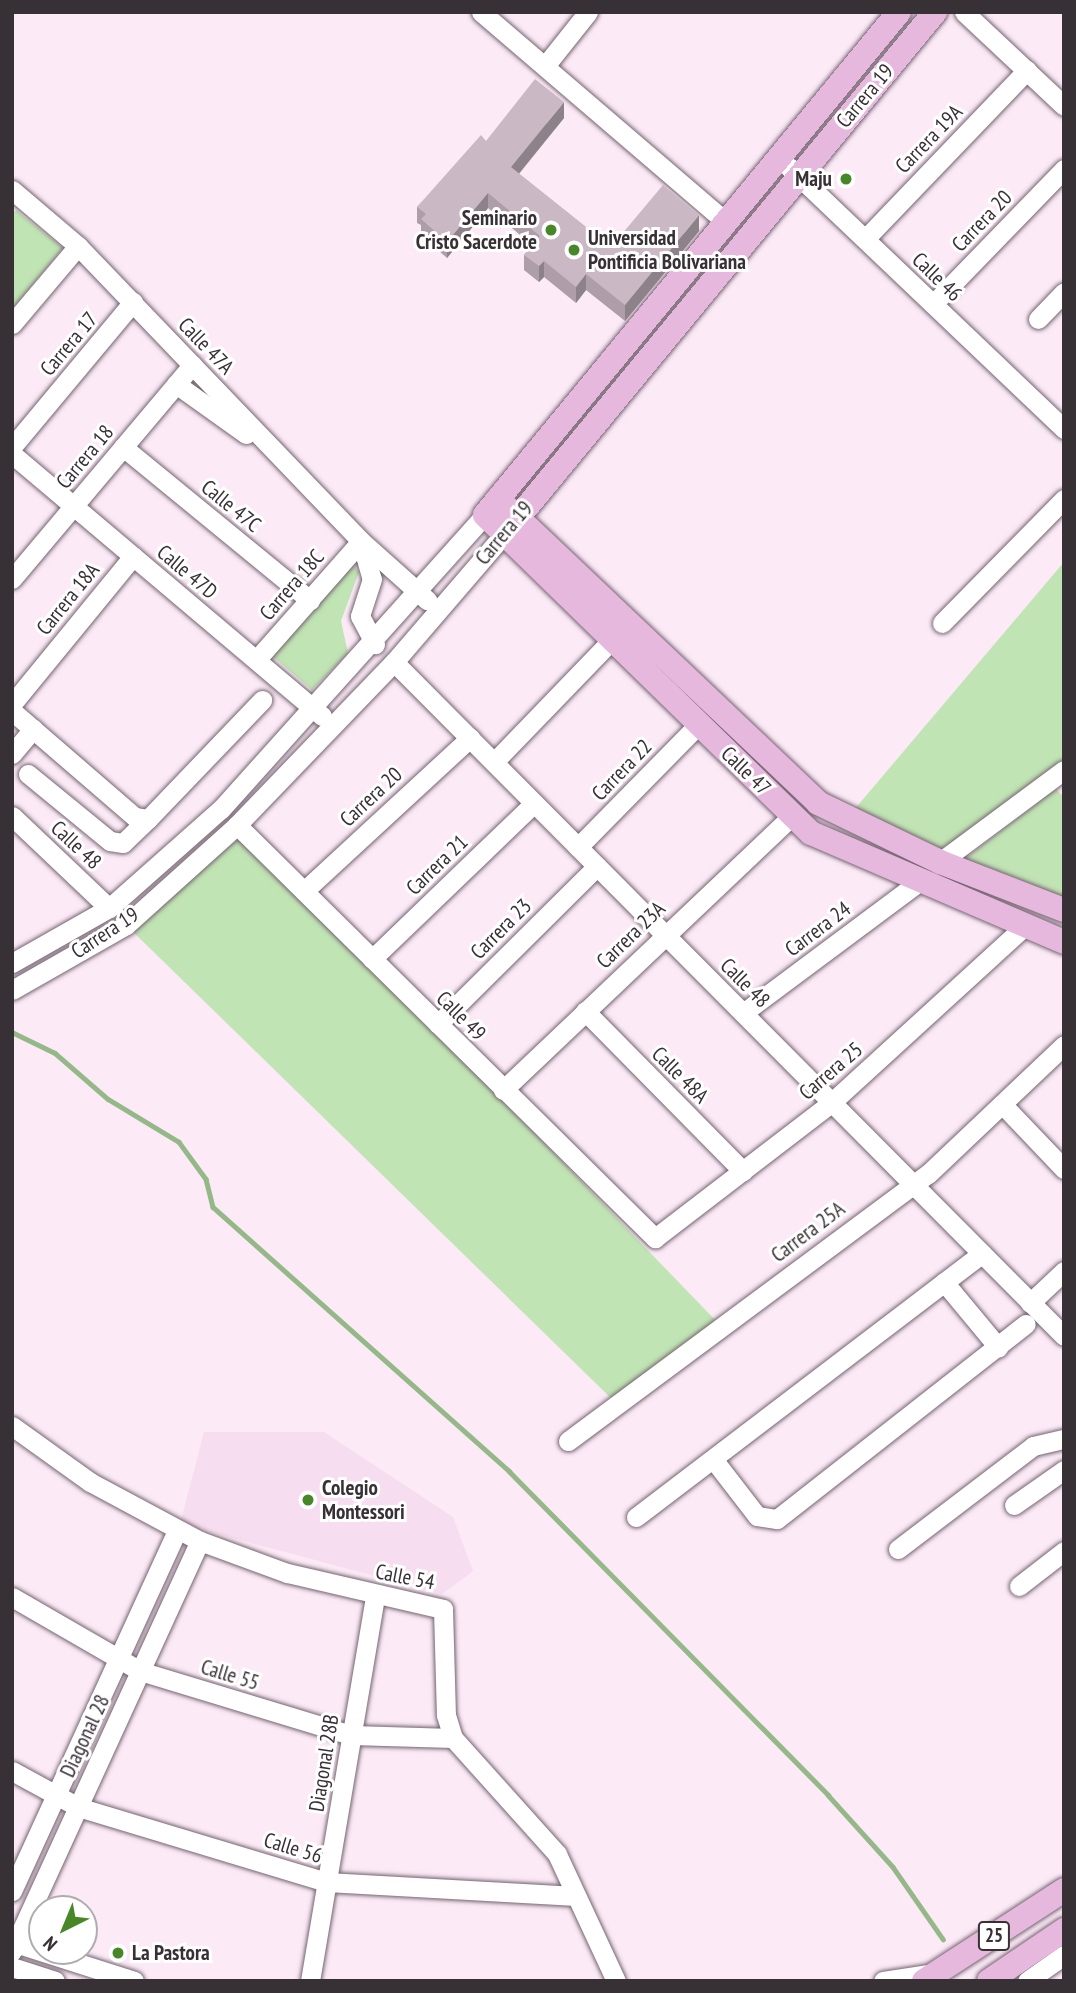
<!DOCTYPE html>
<html>
<head>
<meta charset="utf-8">
<style>
  body { margin:0 }
  #map { position:relative; width:1076px; height:1993px; overflow:hidden; background:#fceaf7; font-family:"PT Sans Narrow",sans-serif }
  div>[style] { position:absolute }
  [style*='--x'] { left:calc(var(--x)*1px); top:calc(var(--y)*1px); width:calc(var(--w)*1px); rotate:calc(var(--a)*1deg) }
  .built>* { inset:0; background:#f6ddef }
  .green>* { inset:0; background:#c1e4b4 }
  .stream>* { height:4.5px; margin:-2.25px; padding:0 2.25px; transform-origin:2.25px; border-radius:2.25px; background:#95b888 }
  .roads { filter:drop-shadow(0 0 2px #746470) drop-shadow(0 0 2px #746470) }
  .minor>* { height:19px; margin:-9.5px; padding:0 9.5px; transform-origin:9.5px; border-radius:9.5px; background:#fff }
  .major>* { height:24px; margin:-12px; padding:0 12px; transform-origin:12px; border-radius:12px; background:#e7b8dd }
  .wall>* { inset:0; background:#ae9ea9 }
  .shaded-wall>* { inset:0; background:#8d818a }
  .building>* { inset:0; background:#cab8c5 }
  .dots>* { width:19px; height:19px; translate:-50% -50%; box-sizing:border-box; border:4px solid #fff; border-radius:50% }
  span { translate:-50% -50%; white-space:nowrap; text-align:center; line-height:1.15; -webkit-text-stroke:6px #fff; paint-order:stroke }
  .shield-label span { padding:2px 5px; background:#fff; border:2px solid; border-radius:5px; -webkit-text-stroke-width:0 }
  .shield-label { font-size:19px; color:#373035; font-weight:700 }
  .street-label { font-size:21px; color:#373035 }
  .poi-label { font-size:21px; color:#373035; font-weight:700 }
  .right { translate:-100% -50%; text-align:right }
  .left { translate:0 -50%; text-align:left }
  .frame { position:absolute; inset:0; border:14px solid #373035; pointer-events:none }
  .north { position:absolute; left:28px; top:1895px; width:70px; height:70px; box-sizing:border-box; background:#fff; border:2px solid #afacae; border-radius:50%; rotate:223deg; font-size:19px; font-weight:700; line-height:28px; text-align:center; color:#373035 }
  .north::after { content:''; display:block; margin:auto; width:24px; height:32px; background:#488727; clip-path:polygon(50% 0,100% 100%,50% 72%,0 100%) }
</style>
</head>
<body>
<div id="map">
  <div class="built">
    <div style="clip-path:polygon(204px 1432px,324px 1432px,453px 1517px,473px 1571px,442px 1594px,180px 1524px)"></div>
  </div>
  <div class="green">
    <div style="clip-path:polygon(16px 210px,63px 248px,12px 309px,12px 215px)"></div>
    <div style="clip-path:polygon(1064px 562px,1064px 767px,940px 862px,848px 817px)"></div>
    <div style="clip-path:polygon(353px 565px,359px 572px,341px 621px,348px 653px,312px 690px,271px 655px)"></div>
    <div style="clip-path:polygon(1056px 789px,1064px 797px,1064px 900px,963px 860px)"></div>
    <div style="clip-path:polygon(237px 825px,721px 1326px,617px 1404px,126px 925px)"></div>
  </div>
  <div class="stream">
    <div style="--x:12;--y:1032;--w:48;--a:26"></div>
    <div style="--x:55;--y:1053;--w:70;--a:41"></div>
    <div style="--x:108;--y:1099;--w:83;--a:31.2"></div>
    <div style="--x:179;--y:1142;--w:46;--a:53.9"></div>
    <div style="--x:206;--y:1179;--w:29;--a:76"></div>
    <div style="--x:213;--y:1207;--w:397;--a:41.7"></div>
    <div style="--x:509;--y:1471;--w:455;--a:45.4"></div>
    <div style="--x:828;--y:1795;--w:97;--a:47.9"></div>
    <div style="--x:893;--y:1867;--w:88;--a:55.2"></div>
  </div>
  <div class="roads">
    <div class="minor">
      <div style="--x:481;--y:12;--w:323;--a:40.6"></div>
      <div style="--x:964;--y:12;--w:137;--a:43.2"></div>
      <div style="--x:545;--y:66;--w:69;--a:-51.5"></div>
      <div style="--x:789;--y:167;--w:380;--a:43.6"></div>
      <div style="--x:12;--y:190;--w:87;--a:40.3"></div>
      <div style="--x:78;--y:246;--w:409;--a:46.2"></div>
      <div style="--x:361;--y:541;--w:89;--a:41.8"></div>
      <div style="--x:865;--y:239;--w:234;--a:-46.2"></div>
      <div style="--x:933;--y:304;--w:188;--a:-45.9"></div>
      <div style="--x:1038;--y:319;--w:37;--a:-46"></div>
      <div style="--x:12;--y:324;--w:102;--a:-49.8"></div>
      <div style="--x:176;--y:384;--w:86;--a:35.5"></div>
      <div style="--x:12;--y:447;--w:189;--a:-50.2"></div>
      <div style="--x:123;--y:447;--w:242;--a:39.3"></div>
      <div style="--x:12;--y:454;--w:406;--a:40.2"></div>
      <div style="--x:362;--y:545;--w:35;--a:74"></div>
      <div style="--x:372;--y:579;--w:39;--a:108"></div>
      <div style="--x:360;--y:616;--w:32;--a:62"></div>
      <div style="--x:12;--y:579;--w:280;--a:-49.9"></div>
      <div style="--x:942;--y:623;--w:174;--a:-45.5"></div>
      <div style="--x:257;--y:659;--w:157;--a:-48.6"></div>
      <div style="--x:394;--y:662;--w:950;--a:45.17"></div>
      <div style="--x:12;--y:704;--w:191;--a:-50.7"></div>
      <div style="--x:12;--y:711;--w:162;--a:40.8"></div>
      <div style="--x:135;--y:817;--w:13;--a:9"></div>
      <div style="--x:148;--y:819;--w:165;--a:-46.2"></div>
      <div style="--x:12;--y:754;--w:33;--a:-50"></div>
      <div style="--x:494;--y:762;--w:170;--a:-46"></div>
      <div style="--x:28;--y:774;--w:106;--a:39.3"></div>
      <div style="--x:110;--y:841;--w:13;--a:9"></div>
      <div style="--x:123;--y:843;--w:35;--a:-44"></div>
      <div style="--x:12;--y:816;--w:134;--a:43.5"></div>
      <div style="--x:237;--y:825;--w:588;--a:44.66"></div>
      <div style="--x:655;--y:1238;--w:223;--a:-37.5"></div>
      <div style="--x:832;--y:1102;--w:261;--a:-42.4"></div>
      <div style="--x:578;--y:847;--w:171;--a:-45.5"></div>
      <div style="--x:940;--y:862;--w:154;--a:-36.6"></div>
      <div style="--x:304;--y:891;--w:226;--a:-42.7"></div>
      <div style="--x:372;--y:959;--w:225;--a:-43.9"></div>
      <div style="--x:12;--y:963;--w:112;--a:-29.6"></div>
      <div style="--x:109;--y:908;--w:149;--a:-41.5"></div>
      <div style="--x:221;--y:809;--w:395;--a:-48.1"></div>
      <div style="--x:12;--y:990;--w:131;--a:-29.7"></div>
      <div style="--x:126;--y:925;--w:149;--a:-42"></div>
      <div style="--x:237;--y:825;--w:226;--a:-46.1"></div>
      <div style="--x:394;--y:662;--w:169;--a:-49.3"></div>
      <div style="--x:585;--y:1011;--w:225;--a:45.4"></div>
      <div style="--x:743;--y:1013;--w:221;--a:-36.7"></div>
      <div style="--x:438;--y:1024;--w:224;--a:-44.8"></div>
      <div style="--x:503;--y:1090;--w:398;--a:-43.5"></div>
      <div style="--x:1002;--y:1104;--w:90;--a:46.4"></div>
      <div style="--x:944;--y:1282;--w:85;--a:50.3"></div>
      <div style="--x:1030;--y:1303;--w:47;--a:-43.3"></div>
      <div style="--x:12;--y:1426;--w:96;--a:35.7"></div>
      <div style="--x:90;--y:1482;--w:125;--a:28.2"></div>
      <div style="--x:200;--y:1541;--w:93;--a:20.2"></div>
      <div style="--x:287;--y:1573;--w:160;--a:13"></div>
      <div style="--x:443;--y:1609;--w:106;--a:88.4"></div>
      <div style="--x:446;--y:1715;--w:24;--a:73"></div>
      <div style="--x:453;--y:1738;--w:156;--a:48.1"></div>
      <div style="--x:557;--y:1854;--w:140;--a:65.1"></div>
      <div style="--x:568;--y:1441;--w:448;--a:-36.6"></div>
      <div style="--x:928;--y:1174;--w:187;--a:-43.5"></div>
      <div style="--x:713;--y:1459;--w:72;--a:52.3"></div>
      <div style="--x:757;--y:1516;--w:20;--a:9"></div>
      <div style="--x:777;--y:1519;--w:316;--a:-38.1"></div>
      <div style="--x:1014;--y:1505;--w:61;--a:-35"></div>
      <div style="--x:636;--y:1517;--w:435;--a:-37.3"></div>
      <div style="--x:898;--y:1549;--w:170;--a:-37.3"></div>
      <div style="--x:1033;--y:1446;--w:32;--a:-13"></div>
      <div style="--x:1019;--y:1586;--w:57;--a:-37.9"></div>
      <div style="--x:12;--y:1597;--w:148;--a:30"></div>
      <div style="--x:140;--y:1671;--w:220;--a:16.9"></div>
      <div style="--x:351;--y:1735;--w:102;--a:1.7"></div>
      <div style="--x:12;--y:1771;--w:75;--a:28.6"></div>
      <div style="--x:78;--y:1807;--w:260;--a:16.8"></div>
      <div style="--x:327;--y:1882;--w:249;--a:3.2"></div>
      <div style="--x:12;--y:1891;--w:397;--a:-65.4"></div>
      <div style="--x:12;--y:1942;--w:128;--a:17.7"></div>
      <div style="--x:12;--y:1951;--w:451;--a:-65.4"></div>
      <div style="--x:12;--y:1967;--w:45;--a:18"></div>
      <div style="--x:310;--y:1981;--w:391;--a:-80.4"></div>
      <div style="--x:883;--y:1981;--w:53;--a:-8.7"></div>
      <div style="--x:1027;--y:1981;--w:45;--a:-35.1"></div>
    </div>
    <div class="major">
      <div style="--x:899;--y:12;--w:651;--a:129.46"></div>
      <div style="--x:485;--y:515;--w:455;--a:44.3"></div>
      <div style="--x:811;--y:833;--w:275;--a:23.3"></div>
      <div style="--x:498;--y:499;--w:441;--a:43.5"></div>
      <div style="--x:818;--y:803;--w:136;--a:25.8"></div>
      <div style="--x:940;--y:862;--w:133;--a:21.2"></div>
      <div style="--x:507;--y:531;--w:673;--a:-50.49"></div>
      <div style="--x:924;--y:1981;--w:167;--a:-33"></div>
      <div style="--x:989;--y:1981;--w:91;--a:-34.2"></div>
    </div>
  </div>
  <div class="wall">
    <div style="clip-path:polygon(564px 118px,519px 174px,611px 247px,699px 231px,625px 321px,586px 290px,576px 303px,544px 277px,539px 282px,524px 270px,524px 255px,532px 245px,488px 208px,447px 258px,421px 235px,421px 225px,417px 223px,417px 207px,486px 141px)"></div>
  </div>
  <div class="shaded-wall">
    <div style="clip-path:polygon(564px 102px,564px 118px,511px 183px,511px 167px)"></div>
    <div style="clip-path:polygon(488px 193px,488px 208px,447px 258px,447px 242px)"></div>
    <div style="clip-path:polygon(699px 215px,699px 231px,625px 321px,625px 305px)"></div>
    <div style="clip-path:polygon(544px 261px,544px 277px,539px 282px,539px 266px)"></div>
    <div style="clip-path:polygon(586px 274px,586px 290px,576px 303px,576px 287px)"></div>
  </div>
  <div class="building">
    <div style="clip-path:polygon(535px 79px,564px 102px,511px 167px,611px 247px,663px 185px,699px 215px,625px 305px,586px 274px,576px 287px,544px 261px,539px 266px,524px 255px,540px 236px,488px 193px,447px 242px,421px 219px,426px 214px,417px 207px,481px 135px,486px 141px)"></div>
  </div>
  <div class="dots">
    <div style="left:846px;top:179px;background:#488727"></div>
    <div style="left:551px;top:230px;background:#488727"></div>
    <div style="left:574px;top:250px;background:#488727"></div>
    <div style="left:308px;top:1500px;background:#488727"></div>
    <div style="left:118px;top:1953px;background:#488727"></div>
  </div>
  <div class="shield-label">
    <span style="left:994px;top:1936px">25</span>
  </div>
  <div class="street-label">
    <span style="left:865px;top:96px;rotate:-50deg">Carrera 19</span>
    <span style="left:929px;top:139px;rotate:-46deg">Carrera 19A</span>
    <span style="left:982px;top:221px;rotate:-46deg">Carrera 20</span>
    <span style="left:937px;top:277px;rotate:44deg">Calle 46</span>
    <span style="left:69px;top:344px;rotate:-50deg">Carrera 17</span>
    <span style="left:206px;top:346px;rotate:46deg">Calle 47A</span>
    <span style="left:85px;top:457px;rotate:-50deg">Carrera 18</span>
    <span style="left:231px;top:506px;rotate:39deg">Calle 47C</span>
    <span style="left:504px;top:533px;rotate:-50deg">Carrera 19</span>
    <span style="left:187px;top:572px;rotate:40deg">Calle 47D</span>
    <span style="left:292px;top:585px;rotate:-49deg">Carrera 18C</span>
    <span style="left:68px;top:599px;rotate:-51deg">Carrera 18A</span>
    <span style="left:622px;top:770px;rotate:-46deg">Carrera 22</span>
    <span style="left:746px;top:771px;rotate:44deg">Calle 47</span>
    <span style="left:371px;top:797px;rotate:-43deg">Carrera 20</span>
    <span style="left:76px;top:845px;rotate:43deg">Calle 48</span>
    <span style="left:437px;top:865px;rotate:-44deg">Carrera 21</span>
    <span style="left:501px;top:929px;rotate:-45deg">Carrera 23</span>
    <span style="left:818px;top:929px;rotate:-37deg">Carrera 24</span>
    <span style="left:105px;top:933px;rotate:-33deg">Carrera 19</span>
    <span style="left:631px;top:935px;rotate:-44deg">Carrera 23A</span>
    <span style="left:745px;top:983px;rotate:45deg">Calle 48</span>
    <span style="left:461px;top:1016px;rotate:45deg">Calle 49</span>
    <span style="left:831px;top:1071px;rotate:-41deg">Carrera 25</span>
    <span style="left:680px;top:1075px;rotate:45deg">Calle 48A</span>
    <span style="left:808px;top:1232px;rotate:-37deg">Carrera 25A</span>
    <span style="left:405px;top:1577px;rotate:11deg">Calle 54</span>
    <span style="left:230px;top:1675px;rotate:17deg">Calle 55</span>
    <span style="left:85px;top:1736px;rotate:-65deg">Diagonal 28</span>
    <span style="left:324px;top:1763px;rotate:-81deg">Diagonal 28B</span>
    <span style="left:293px;top:1848px;rotate:17deg">Calle 56</span>
  </div>
  <div class="poi-label">
    <span class="right" style="left:832px;top:179px">Maju</span>
    <span class="right" style="left:537px;top:230px">Seminario<br>Cristo Sacerdote</span>
    <span class="left" style="left:588px;top:250px">Universidad<br>Pontificia Bolivariana</span>
    <span class="left" style="left:322px;top:1500px">Colegio<br>Montessori</span>
    <span class="left" style="left:132px;top:1953px">La Pastora</span>
  </div>
  <div class="frame"></div>
  <div class="north">N</div>
</div>
</body>
</html>
